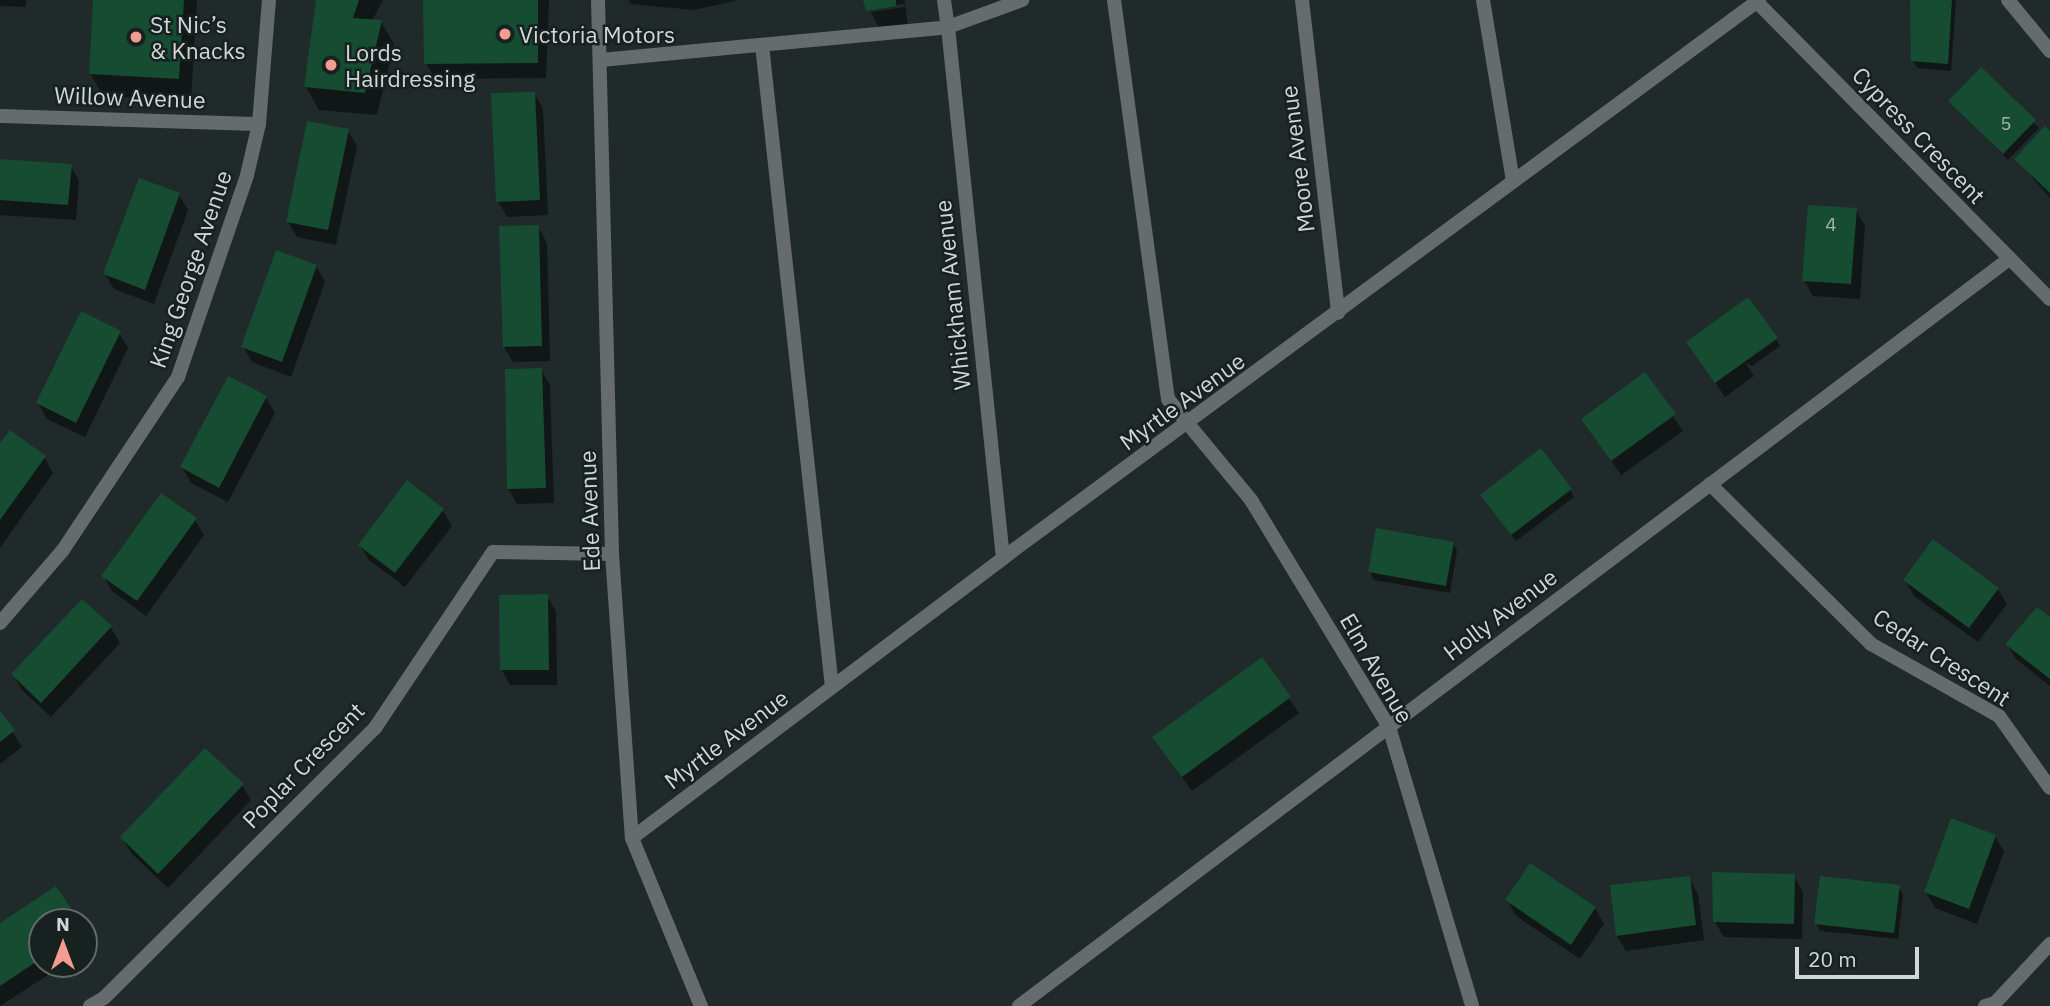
<!DOCTYPE html>
<html>
<head>
<meta charset="utf-8">
<style>
  body { margin:0 }
  #map { position:relative; width:2050px; height:1006px; overflow:hidden; background:#202a2a; font-family:"IBM Plex Sans",sans-serif }
  div>[style] { position:absolute }
  [style*='--x'] { left:calc(var(--x)*1px); top:calc(var(--y)*1px); width:calc(var(--w)*1px); rotate:calc(var(--a)*1deg) }
  .shadow>* { inset:0; background:#0007 }
  .building>* { inset:0; background:#154c32 }
  .lane>* { height:14px; margin:-7px; padding:0 7px; transform-origin:7px; border-radius:7px; background:#666b6d }
  .street>* { height:14px; margin:-7px; padding:0 7px; transform-origin:7px; border-radius:7px; background:#666b6d }
  .dots>* { width:19px; height:19px; translate:-50% -50%; box-sizing:border-box; border:4px solid #172120; border-radius:50% }
  span { translate:-50% -50%; white-space:nowrap; text-align:center; line-height:1.15; -webkit-text-stroke:5px #172120; paint-order:stroke }
  .number-label { font-size:19px; color:#a2b4ad }
  .number-label span { -webkit-text-stroke-width:0 }
  .poi-label { font-size:23px; color:#d1d7d6 }
  .left { translate:0 -50%; text-align:left }
  .street-label { font-size:23px; color:#d1d7d6 }
  .north { position:absolute; left:28px; top:908px; width:70px; height:70px; box-sizing:border-box; background:#172120; border:2px solid #616a69; border-radius:50%; rotate:0deg; font-size:19px; font-weight:700; line-height:28px; text-align:center; color:#d1d7d6 }
  .north::after { content:''; display:block; margin:auto; width:24px; height:32px; background:#f59c90; clip-path:polygon(50% 0,100% 100%,50% 72%,0 100%) }
  .scale { position:absolute; left:1795px; top:947px; width:124px; height:32px; box-sizing:border-box; border:4px solid #d1d7d6; border-top:0; padding-left:9px; font-size:21px; line-height:24px; white-space:nowrap; color:#d1d7d6; -webkit-text-stroke:5px #172120; paint-order:stroke }
</style>
</head>
<body>
<div id="map">
  <div class="shadow">
    <div style="clip-path:polygon(0 0,26px 0,26px 7px,0 6px)"></div>
    <div style="clip-path:polygon(95px 0,197px 0,191px 101px,103px 96px,90px 73px)"></div>
    <div style="clip-path:polygon(318px 0,383px 0,372px 21px,381px 22px,394px 44px,377px 115px,319px 110px,306px 87px)"></div>
    <div style="clip-path:polygon(449px 0,549px 0,546px 78px,435px 79px,426px 63px)"></div>
    <div style="clip-path:polygon(628px 0,739px 0,694px 10px,631px 4px)"></div>
    <div style="clip-path:polygon(evenodd,865px 0,905px 0,908px 29px,881px 32px,865px 0,905px 4px,905px 7px,871px 12px,871px 8px,905px 4px)"></div>
    <div style="clip-path:polygon(1911px 0,1956px 0,1951px 71px,1917px 68px,1913px 61px)"></div>
    <div style="clip-path:polygon(1981px 69px,2039px 128px,2008px 160px,1950px 101px)"></div>
    <div style="clip-path:polygon(534px 93px,543px 109px,548px 215px,507px 217px,498px 201px)"></div>
    <div style="clip-path:polygon(348px 131px,357px 146px,336px 245px,297px 237px,288px 222px)"></div>
    <div style="clip-path:polygon(2050px 133px,2050px 198px,2016px 159px)"></div>
    <div style="clip-path:polygon(0 160px,70px 165px,79px 181px,76px 220px,0 215px)"></div>
    <div style="clip-path:polygon(179px 195px,188px 210px,154px 304px,114px 289px,105px 274px)"></div>
    <div style="clip-path:polygon(1856px 210px,1865px 225px,1860px 299px,1813px 296px,1804px 280px)"></div>
    <div style="clip-path:polygon(538px 227px,547px 243px,550px 361px,513px 362px,504px 347px)"></div>
    <div style="clip-path:polygon(316px 266px,325px 282px,291px 377px,252px 362px,243px 346px)"></div>
    <div style="clip-path:polygon(119px 333px,128px 348px,85px 437px,47px 419px,38px 403px)"></div>
    <div style="clip-path:polygon(1776px 339px,1780px 346px,1752px 366px,1745px 362px,1754px 376px,1725px 397px,1688px 342px)"></div>
    <div style="clip-path:polygon(541px 370px,550px 385px,554px 503px,517px 504px,508px 488px)"></div>
    <div style="clip-path:polygon(1645px 375px,1683px 431px,1621px 475px,1583px 420px)"></div>
    <div style="clip-path:polygon(266px 398px,275px 413px,228px 502px,191px 483px,182px 467px)"></div>
    <div style="clip-path:polygon(0 446px,44px 457px,53px 473px,0 548px)"></div>
    <div style="clip-path:polygon(407px 483px,443px 511px,452px 526px,405px 587px,369px 560px,360px 545px)"></div>
    <div style="clip-path:polygon(1570px 490px,1574px 497px,1516px 541px,1486px 503px)"></div>
    <div style="clip-path:polygon(195px 520px,204px 535px,146px 616px,112px 591px,104px 576px)"></div>
    <div style="clip-path:polygon(1453px 543px,1457px 551px,1450px 593px,1374px 580px,1370px 572px)"></div>
    <div style="clip-path:polygon(1905px 580px,1998px 589px,2007px 604px,1978px 642px,1914px 596px)"></div>
    <div style="clip-path:polygon(547px 596px,556px 611px,557px 685px,510px 685px,502px 670px)"></div>
    <div style="clip-path:polygon(82px 601px,111px 628px,120px 643px,51px 717px,22px 690px,13px 674px)"></div>
    <div style="clip-path:polygon(2050px 620px,2050px 686px,2016px 659px,2007px 644px)"></div>
    <div style="clip-path:polygon(1261px 659px,1299px 713px,1192px 791px,1154px 737px)"></div>
    <div style="clip-path:polygon(0 714px,22px 747px,0 764px)"></div>
    <div style="clip-path:polygon(242px 785px,251px 800px,168px 888px,131px 853px,122px 837px)"></div>
    <div style="clip-path:polygon(1995px 836px,2004px 852px,1977px 924px,1935px 908px,1926px 892px)"></div>
    <div style="clip-path:polygon(1794px 876px,1803px 892px,1802px 939px,1724px 937px,1715px 922px)"></div>
    <div style="clip-path:polygon(1689px 878px,1698px 894px,1704px 940px,1626px 951px,1617px 936px)"></div>
    <div style="clip-path:polygon(1899px 887px,1903px 895px,1898px 939px,1820px 931px,1816px 923px)"></div>
    <div style="clip-path:polygon(56px 889px,78px 922px,42px 922px,42px 964px,65px 964px,0 1006px,0 925px)"></div>
    <div style="clip-path:polygon(1507px 900px,1595px 908px,1604px 924px,1580px 959px,1516px 916px)"></div>
    <div style="clip-path:polygon(84px 931px,92px 946px,84px 952px)"></div>
  </div>
  <div class="building">
    <div style="clip-path:polygon(93px 0,184px 0,179px 79px,89px 74px)"></div>
    <div style="clip-path:polygon(316px 0,359px 0,353px 18px,382px 20px,365px 93px,304px 87px)"></div>
    <div style="clip-path:polygon(423px 0,538px 0,538px 63px,424px 64px)"></div>
    <div style="clip-path:polygon(863px 0,896px 0,896px 6px,866px 11px)"></div>
    <div style="clip-path:polygon(1910px 0,1952px 0,1948px 64px,1911px 61px)"></div>
    <div style="clip-path:polygon(1981px 67px,2036px 120px,2003px 154px,1948px 101px)"></div>
    <div style="clip-path:polygon(535px 92px,540px 200px,496px 202px,491px 93px)"></div>
    <div style="clip-path:polygon(307px 121px,349px 129px,328px 230px,286px 222px)"></div>
    <div style="clip-path:polygon(2045px 126px,2050px 131px,2050px 193px,2014px 159px)"></div>
    <div style="clip-path:polygon(0 159px,72px 164px,68px 205px,0 200px)"></div>
    <div style="clip-path:polygon(139px 178px,180px 193px,145px 290px,103px 274px)"></div>
    <div style="clip-path:polygon(1808px 205px,1857px 208px,1851px 284px,1802px 281px)"></div>
    <div style="clip-path:polygon(539px 225px,542px 346px,503px 347px,499px 226px)"></div>
    <div style="clip-path:polygon(276px 250px,317px 265px,282px 362px,241px 347px)"></div>
    <div style="clip-path:polygon(1748px 297px,1778px 338px,1715px 383px,1686px 342px)"></div>
    <div style="clip-path:polygon(81px 311px,121px 331px,76px 423px,36px 403px)"></div>
    <div style="clip-path:polygon(542px 368px,546px 488px,507px 489px,505px 369px)"></div>
    <div style="clip-path:polygon(1645px 372px,1676px 414px,1611px 461px,1581px 419px)"></div>
    <div style="clip-path:polygon(228px 376px,267px 396px,219px 488px,180px 467px)"></div>
    <div style="clip-path:polygon(10px 430px,46px 456px,0 520px,0 443px)"></div>
    <div style="clip-path:polygon(1541px 448px,1572px 489px,1511px 535px,1480px 495px)"></div>
    <div style="clip-path:polygon(407px 480px,444px 509px,395px 573px,358px 545px)"></div>
    <div style="clip-path:polygon(161px 493px,197px 518px,137px 601px,101px 576px)"></div>
    <div style="clip-path:polygon(1376px 528px,1454px 542px,1446px 586px,1368px 572px)"></div>
    <div style="clip-path:polygon(1933px 539px,1999px 588px,1969px 628px,1903px 580px)"></div>
    <div style="clip-path:polygon(548px 594px,549px 670px,500px 670px,499px 595px)"></div>
    <div style="clip-path:polygon(82px 599px,112px 626px,41px 703px,11px 674px)"></div>
    <div style="clip-path:polygon(2037px 607px,2050px 617px,2050px 679px,2005px 644px)"></div>
    <div style="clip-path:polygon(1262px 657px,1291px 697px,1182px 777px,1152px 737px)"></div>
    <div style="clip-path:polygon(0 711px,15px 730px,0 742px)"></div>
    <div style="clip-path:polygon(205px 748px,244px 784px,158px 874px,120px 837px)"></div>
    <div style="clip-path:polygon(1951px 818px,1996px 835px,1969px 909px,1924px 892px)"></div>
    <div style="clip-path:polygon(1530px 863px,1596px 907px,1571px 945px,1505px 900px)"></div>
    <div style="clip-path:polygon(1712px 872px,1795px 874px,1794px 924px,1713px 922px)"></div>
    <div style="clip-path:polygon(1690px 876px,1696px 925px,1616px 936px,1610px 885px)"></div>
    <div style="clip-path:polygon(1820px 876px,1900px 885px,1894px 933px,1814px 924px)"></div>
    <div style="clip-path:polygon(56px 886px,80px 922px,42px 922px,42px 958px,0 986px,0 923px)"></div>
  </div>
  <div class="lane">
    <div style="--x:944;--y:0;--w:27;--a:82"></div>
    <div style="--x:1114;--y:0;--w:403;--a:82.3"></div>
    <div style="--x:1168;--y:399;--w:33;--a:51"></div>
    <div style="--x:1483;--y:0;--w:184;--a:80.6"></div>
    <div style="--x:2008;--y:0;--w:66;--a:50.5"></div>
    <div style="--x:762;--y:45;--w:646;--a:83.78"></div>
    <div style="--x:601;--y:60;--w:349;--a:-5.4"></div>
    <div style="--x:948;--y:27;--w:79;--a:-20"></div>
  </div>
  <div class="street">
    <div style="--x:598;--y:0;--w:554;--a:88.55"></div>
    <div style="--x:612;--y:554;--w:285;--a:86"></div>
    <div style="--x:632;--y:838;--w:182;--a:67.7"></div>
    <div style="--x:1302;--y:0;--w:315;--a:83.4"></div>
    <div style="--x:1755;--y:0;--w:420;--a:45.4"></div>
    <div style="--x:948;--y:27;--w:534;--a:84.09"></div>
    <div style="--x:0;--y:116;--w:259;--a:1.8"></div>
    <div style="--x:1189;--y:425;--w:97;--a:50.4"></div>
    <div style="--x:1251;--y:500;--w:266;--a:58.7"></div>
    <div style="--x:1389;--y:727;--w:291;--a:73.4"></div>
    <div style="--x:1710;--y:484;--w:227;--a:44.8"></div>
    <div style="--x:1871;--y:644;--w:147;--a:29.4"></div>
    <div style="--x:1999;--y:716;--w:88;--a:54.7"></div>
    <div style="--x:0;--y:623;--w:96;--a:-49.2"></div>
    <div style="--x:63;--y:550;--w:208;--a:-56.4"></div>
    <div style="--x:178;--y:377;--w:213;--a:-71.1"></div>
    <div style="--x:247;--y:175;--w:52;--a:-76.8"></div>
    <div style="--x:259;--y:124;--w:124;--a:-85.4"></div>
    <div style="--x:632;--y:838;--w:465;--a:-37"></div>
    <div style="--x:1003;--y:558;--w:940;--a:-36.43"></div>
    <div style="--x:90;--y:1006;--w:16;--a:-30"></div>
    <div style="--x:104;--y:998;--w:383;--a:-44.9"></div>
    <div style="--x:375;--y:728;--w:212;--a:-56.2"></div>
    <div style="--x:493;--y:552;--w:119;--a:1"></div>
    <div style="--x:1019;--y:1006;--w:1240;--a:-37.04"></div>
    <div style="--x:1985;--y:1006;--w:10;--a:-17"></div>
    <div style="--x:1995;--y:1003;--w:81;--a:-47"></div>
  </div>
  <div class="dots">
    <div style="left:505px;top:34px;background:#f59c90"></div>
    <div style="left:136px;top:37px;background:#f59c90"></div>
    <div style="left:331px;top:65px;background:#f59c90"></div>
  </div>
  <div class="number-label">
    <span style="left:2006px;top:124px">5</span>
    <span style="left:1831px;top:225px">4</span>
  </div>
  <div class="poi-label">
    <span class="left" style="left:150px;top:37px">St Nic’s<br>&amp; Knacks</span>
    <span class="left" style="left:519px;top:34px">Victoria Motors</span>
    <span class="left" style="left:345px;top:65px">Lords<br>Hairdressing</span>
  </div>
  <div class="street-label">
    <span style="left:130px;top:97px;rotate:2deg">Willow Avenue</span>
    <span style="left:1919px;top:135px;rotate:46deg">Cypress Crescent</span>
    <span style="left:1297px;top:159px;rotate:-97deg">Moore Avenue</span>
    <span style="left:190px;top:269px;rotate:-71deg">King George Avenue</span>
    <span style="left:952px;top:295px;rotate:-96deg">Whickham Avenue</span>
    <span style="left:1182px;top:401px;rotate:-36deg">Myrtle Avenue</span>
    <span style="left:589px;top:511px;rotate:-92deg">Ede Avenue</span>
    <span style="left:1500px;top:614px;rotate:-37deg">Holly Avenue</span>
    <span style="left:1942px;top:657px;rotate:33deg">Cedar Crescent</span>
    <span style="left:1377px;top:668px;rotate:60deg">Elm Avenue</span>
    <span style="left:726px;top:739px;rotate:-37deg">Myrtle Avenue</span>
    <span style="left:303px;top:765px;rotate:-46deg">Poplar Crescent</span>
  </div>
  <div class="north">N</div>
  <div class="scale">20 m</div>
</div>
</body>
</html>
